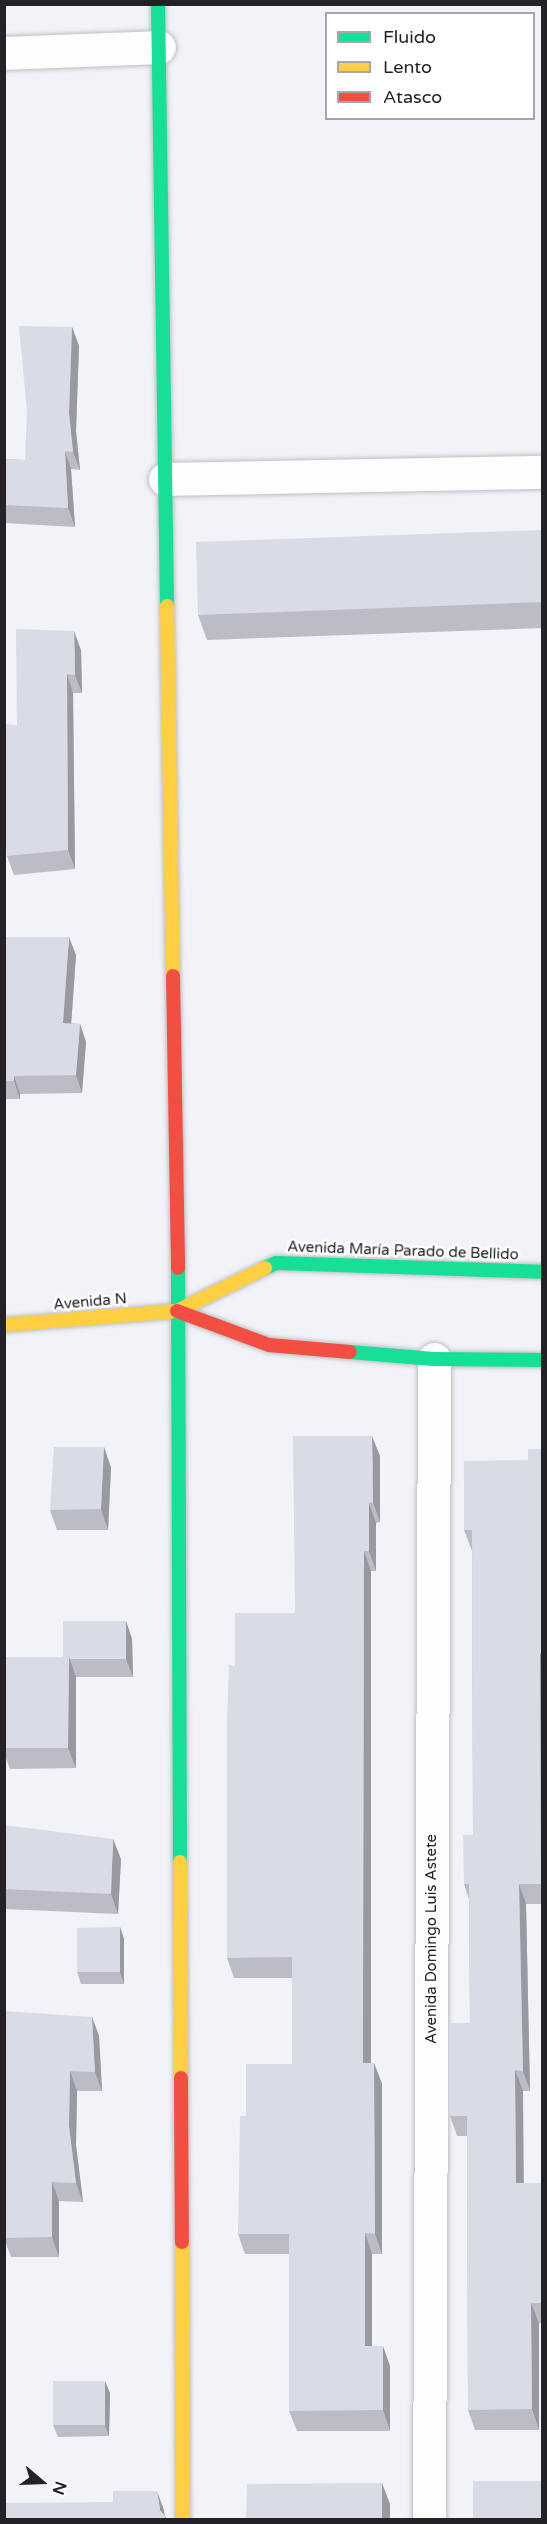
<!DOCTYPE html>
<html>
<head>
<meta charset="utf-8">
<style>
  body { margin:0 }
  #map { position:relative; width:547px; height:2524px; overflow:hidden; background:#f2f3f8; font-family:"Varela Round",sans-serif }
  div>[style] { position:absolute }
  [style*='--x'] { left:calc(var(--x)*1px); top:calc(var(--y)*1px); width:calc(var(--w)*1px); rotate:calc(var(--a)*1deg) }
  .roads { filter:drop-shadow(0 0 2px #bebfc3) drop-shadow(0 0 2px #bebfc3) }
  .street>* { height:33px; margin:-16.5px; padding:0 16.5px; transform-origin:16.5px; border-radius:16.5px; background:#fdfdfe }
  .fast>* { height:14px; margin:-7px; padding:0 7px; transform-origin:7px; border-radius:7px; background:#16e098 }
  .slow>* { height:14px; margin:-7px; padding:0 7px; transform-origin:7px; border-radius:7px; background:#ffcf43 }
  .jam>* { height:14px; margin:-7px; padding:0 7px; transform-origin:7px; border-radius:7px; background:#f24e42 }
  .wall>* { inset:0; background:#bbbcc6 }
  .shaded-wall>* { inset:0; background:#9899a1 }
  .building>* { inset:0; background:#d9dbe6 }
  span { translate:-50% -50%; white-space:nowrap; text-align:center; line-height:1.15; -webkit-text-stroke:5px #fff; paint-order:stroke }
  .street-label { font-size:15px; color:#232327 }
  .frame { position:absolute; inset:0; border:6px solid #232327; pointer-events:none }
  .legend { position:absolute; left:325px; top:12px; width:210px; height:108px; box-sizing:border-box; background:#fff; border:2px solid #a7a7a9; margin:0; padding:8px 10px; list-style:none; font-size:18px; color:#232327 }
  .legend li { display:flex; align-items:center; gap:12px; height:30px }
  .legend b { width:30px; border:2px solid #a7a7a9 }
  .north { position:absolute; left:12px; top:2452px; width:60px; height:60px; -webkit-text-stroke:4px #fff; paint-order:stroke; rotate:109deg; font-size:16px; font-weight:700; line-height:24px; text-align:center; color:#232327 }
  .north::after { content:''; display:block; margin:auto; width:21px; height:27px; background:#232327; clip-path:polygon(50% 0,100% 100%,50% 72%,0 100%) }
</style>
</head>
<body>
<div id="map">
  <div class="roads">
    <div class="street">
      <div style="--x:4;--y:53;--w:155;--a:-2.2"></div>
      <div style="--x:165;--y:479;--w:377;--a:-1.1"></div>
      <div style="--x:429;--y:2520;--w:1161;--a:-89.75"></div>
    </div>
    <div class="fast">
      <div style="--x:158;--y:4;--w:602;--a:89.14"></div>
      <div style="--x:178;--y:1268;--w:594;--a:89.81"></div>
      <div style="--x:265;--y:1268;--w:12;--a:-24"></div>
      <div style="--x:276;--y:1263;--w:266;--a:1.9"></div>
      <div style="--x:350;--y:1352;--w:84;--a:4.8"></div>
      <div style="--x:434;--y:1359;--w:108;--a:0.5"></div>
    </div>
    <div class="slow">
      <div style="--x:167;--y:606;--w:370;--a:89.1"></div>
      <div style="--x:4;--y:1325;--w:174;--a:-4.6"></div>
      <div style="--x:177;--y:1311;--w:98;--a:-26"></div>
      <div style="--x:180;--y:1862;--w:216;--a:89.7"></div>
      <div style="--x:182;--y:2242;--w:278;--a:89.8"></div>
    </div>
    <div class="jam">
      <div style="--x:173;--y:976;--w:292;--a:89"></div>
      <div style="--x:177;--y:1311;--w:98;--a:20.3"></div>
      <div style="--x:269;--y:1345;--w:81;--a:4.9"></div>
      <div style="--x:181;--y:2078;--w:164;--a:89.7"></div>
    </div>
  </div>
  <div class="wall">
    <div style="clip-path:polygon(72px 327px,79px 346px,76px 431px,80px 470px,71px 469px,75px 527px,4px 523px,4px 459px,25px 460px)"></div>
    <div style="clip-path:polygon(541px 530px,543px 534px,543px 628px,207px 640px,198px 615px)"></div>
    <div style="clip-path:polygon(81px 650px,82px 693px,73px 693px,75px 869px,14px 875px,7px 856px,17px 725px)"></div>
    <div style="clip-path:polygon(4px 937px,76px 955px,71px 1023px,80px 1024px,86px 1042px,82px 1093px,20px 1094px,20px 1099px,4px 1099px)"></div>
    <div style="clip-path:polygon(104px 1447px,111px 1468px,108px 1530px,57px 1530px,50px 1510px)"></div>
    <div style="clip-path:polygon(543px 1449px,543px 1904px,526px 1904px,530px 2091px,523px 2091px,523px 2183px,543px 2183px,543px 2323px,539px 2323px,539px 2430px,475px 2430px,468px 2410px,467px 2136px,457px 2136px,450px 2116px,470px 2023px,469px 1899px,464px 1884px,473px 1835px,472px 1551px,464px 1530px,528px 1460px)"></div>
    <div style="clip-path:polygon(380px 1456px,380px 1522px,376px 1523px,376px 1571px,371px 1571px,371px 2063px,374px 2063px,382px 2084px,382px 2254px,372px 2254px,372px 2346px,390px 2366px,390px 2431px,297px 2431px,289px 2411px,289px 2254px,245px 2254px,238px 2234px,246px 2116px,292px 2064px,292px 1978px,234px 1978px,227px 1958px,235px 1666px,295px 1613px)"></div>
    <div style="clip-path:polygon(126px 1621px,132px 1639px,133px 1677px,76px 1677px,76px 1768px,10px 1769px,4px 1753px,4px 1657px,63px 1657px)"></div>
    <div style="clip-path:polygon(4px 1825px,121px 1859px,118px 1914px,5px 1909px)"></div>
    <div style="clip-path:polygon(120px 1927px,124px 1939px,124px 1984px,81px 1984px,77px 1972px)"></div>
    <div style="clip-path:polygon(92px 2017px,99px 2036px,102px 2091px,77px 2091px,76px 2145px,83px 2202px,59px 2201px,59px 2257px,11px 2257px,4px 2238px)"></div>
    <div style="clip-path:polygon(110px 2393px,109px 2436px,58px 2437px,53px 2425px)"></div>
  </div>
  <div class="shaded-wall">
    <div style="clip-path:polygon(72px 327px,79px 346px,76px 431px,80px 470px,73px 452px,69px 413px)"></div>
    <div style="clip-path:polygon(65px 451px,71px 469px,75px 527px,68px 508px)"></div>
    <div style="clip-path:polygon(541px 530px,543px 534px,543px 574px)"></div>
    <div style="clip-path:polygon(74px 631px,81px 650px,82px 693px,75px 675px)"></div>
    <div style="clip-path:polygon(67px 674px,73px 693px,75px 869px,68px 850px)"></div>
    <div style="clip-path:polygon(69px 937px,76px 955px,70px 1041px,63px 1023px)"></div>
    <div style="clip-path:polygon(80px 1024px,86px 1042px,82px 1093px,76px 1075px)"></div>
    <div style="clip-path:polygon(14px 1076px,20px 1094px,20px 1099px,14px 1081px)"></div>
    <div style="clip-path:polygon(372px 1436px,380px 1456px,380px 1522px,373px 1502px)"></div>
    <div style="clip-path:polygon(104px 1447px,111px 1468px,108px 1530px,101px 1509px)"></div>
    <div style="clip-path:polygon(369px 1503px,376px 1523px,376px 1571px,369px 1551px)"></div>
    <div style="clip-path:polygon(364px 1551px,371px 1571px,371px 2083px,363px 2063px)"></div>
    <div style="clip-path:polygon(126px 1621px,132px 1639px,133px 1677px,126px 1659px)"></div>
    <div style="clip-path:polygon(540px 1653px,543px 1659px,543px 1888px,541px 1884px)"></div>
    <div style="clip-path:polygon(69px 1657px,76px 1677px,76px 1768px,68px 1748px)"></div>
    <div style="clip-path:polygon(113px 1839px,121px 1859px,118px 1914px,111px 1894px)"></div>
    <div style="clip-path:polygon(519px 1884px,526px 1904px,530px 2091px,523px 2071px)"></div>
    <div style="clip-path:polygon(120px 1927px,124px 1939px,124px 1984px,120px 1972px)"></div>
    <div style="clip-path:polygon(92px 2017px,99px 2036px,102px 2091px,95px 2072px)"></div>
    <div style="clip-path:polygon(374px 2063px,382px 2084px,382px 2254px,375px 2234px)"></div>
    <div style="clip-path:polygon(515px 2070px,523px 2091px,524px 2203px,516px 2183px)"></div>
    <div style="clip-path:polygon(70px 2071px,77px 2091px,76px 2145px,83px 2202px,76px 2183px,69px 2126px)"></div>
    <div style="clip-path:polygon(52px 2182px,59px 2201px,59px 2257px,52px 2237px)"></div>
    <div style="clip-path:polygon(365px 2233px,372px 2254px,372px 2366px,365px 2346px)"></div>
    <div style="clip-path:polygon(541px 2238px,543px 2243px,543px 2308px,541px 2303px)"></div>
    <div style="clip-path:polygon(531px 2303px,539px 2323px,539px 2430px,532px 2409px)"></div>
    <div style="clip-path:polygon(383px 2346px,390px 2366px,390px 2431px,383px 2410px)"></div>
    <div style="clip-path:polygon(105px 2381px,110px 2393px,109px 2436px,105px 2425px)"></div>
    <div style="clip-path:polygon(382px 2483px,390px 2504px,390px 2520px,382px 2520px)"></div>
    <div style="clip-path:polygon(157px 2491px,164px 2510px,165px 2519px,165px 2516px,167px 2520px,163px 2520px,160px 2510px)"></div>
  </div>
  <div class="building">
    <div style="clip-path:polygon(19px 326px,72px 327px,69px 413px,73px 452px,65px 451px,68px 508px,4px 505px,4px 459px,25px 460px,27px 412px)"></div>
    <div style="clip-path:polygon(541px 530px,543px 602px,198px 615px,196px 542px)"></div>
    <div style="clip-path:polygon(16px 629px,74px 631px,75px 675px,67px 674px,68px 850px,7px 856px,4px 830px,4px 724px,17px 725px)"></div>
    <div style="clip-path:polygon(4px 937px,69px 937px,63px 1023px,80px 1024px,76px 1075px,14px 1076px,14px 1081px,4px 1081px)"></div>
    <div style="clip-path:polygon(293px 1436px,372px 1436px,373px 1502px,369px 1503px,369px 1551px,364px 1551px,363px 1993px,363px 2063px,374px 2063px,375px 2234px,365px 2233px,365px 2346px,383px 2346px,383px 2410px,289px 2411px,289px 2234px,238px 2234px,240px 2116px,246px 2116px,246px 2064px,292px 2064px,292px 1957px,227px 1958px,227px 1721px,229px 1665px,235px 1666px,235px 1613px,295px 1613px)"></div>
    <div style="clip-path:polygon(54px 1447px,104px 1447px,101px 1509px,50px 1510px)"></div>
    <div style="clip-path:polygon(528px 1449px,543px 1449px,543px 1653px,540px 1653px,541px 1884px,519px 1884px,523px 2071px,515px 2070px,516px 2183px,543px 2183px,543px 2238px,541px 2238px,541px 2303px,531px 2303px,532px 2409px,468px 2410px,467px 2116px,450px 2116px,450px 2023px,470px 2023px,469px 1884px,464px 1884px,463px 1835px,473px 1835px,472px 1530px,464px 1530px,464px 1461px,528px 1460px)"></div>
    <div style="clip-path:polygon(63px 1621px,126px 1621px,126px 1659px,70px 1659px,69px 1657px,63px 1657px)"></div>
    <div style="clip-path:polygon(4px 1657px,69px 1657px,68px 1748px,4px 1748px)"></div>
    <div style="clip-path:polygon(4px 1825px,113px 1839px,111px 1894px,4px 1889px)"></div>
    <div style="clip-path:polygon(120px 1927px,120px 1972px,77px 1972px,77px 1928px)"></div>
    <div style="clip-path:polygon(4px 2011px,92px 2017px,95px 2072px,70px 2071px,69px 2126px,76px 2183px,52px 2182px,52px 2237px,4px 2238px)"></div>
    <div style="clip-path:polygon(53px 2381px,105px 2381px,105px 2425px,53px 2425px)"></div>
    <div style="clip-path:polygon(473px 2481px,543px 2481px,543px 2520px,473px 2520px)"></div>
    <div style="clip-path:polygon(382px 2483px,382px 2520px,246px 2520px,247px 2484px)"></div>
    <div style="clip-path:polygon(113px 2491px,157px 2491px,160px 2510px,165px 2516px,165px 2520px,4px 2520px,4px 2503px,113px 2502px)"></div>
  </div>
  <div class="street-label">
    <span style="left:403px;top:1251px;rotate:2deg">Avenida María Parado de Bellido</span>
    <span style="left:90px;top:1302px;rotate:-5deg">Avenida N</span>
    <span style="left:432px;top:1939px;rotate:-90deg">Avenida Domingo Luis Astete</span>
  </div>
  <div class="frame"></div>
  <ul class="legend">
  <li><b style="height:8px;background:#16e098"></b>Fluido</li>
  <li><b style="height:8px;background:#ffcf43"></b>Lento</li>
  <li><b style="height:8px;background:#f24e42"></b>Atasco</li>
  </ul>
  <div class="north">N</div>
</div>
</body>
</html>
